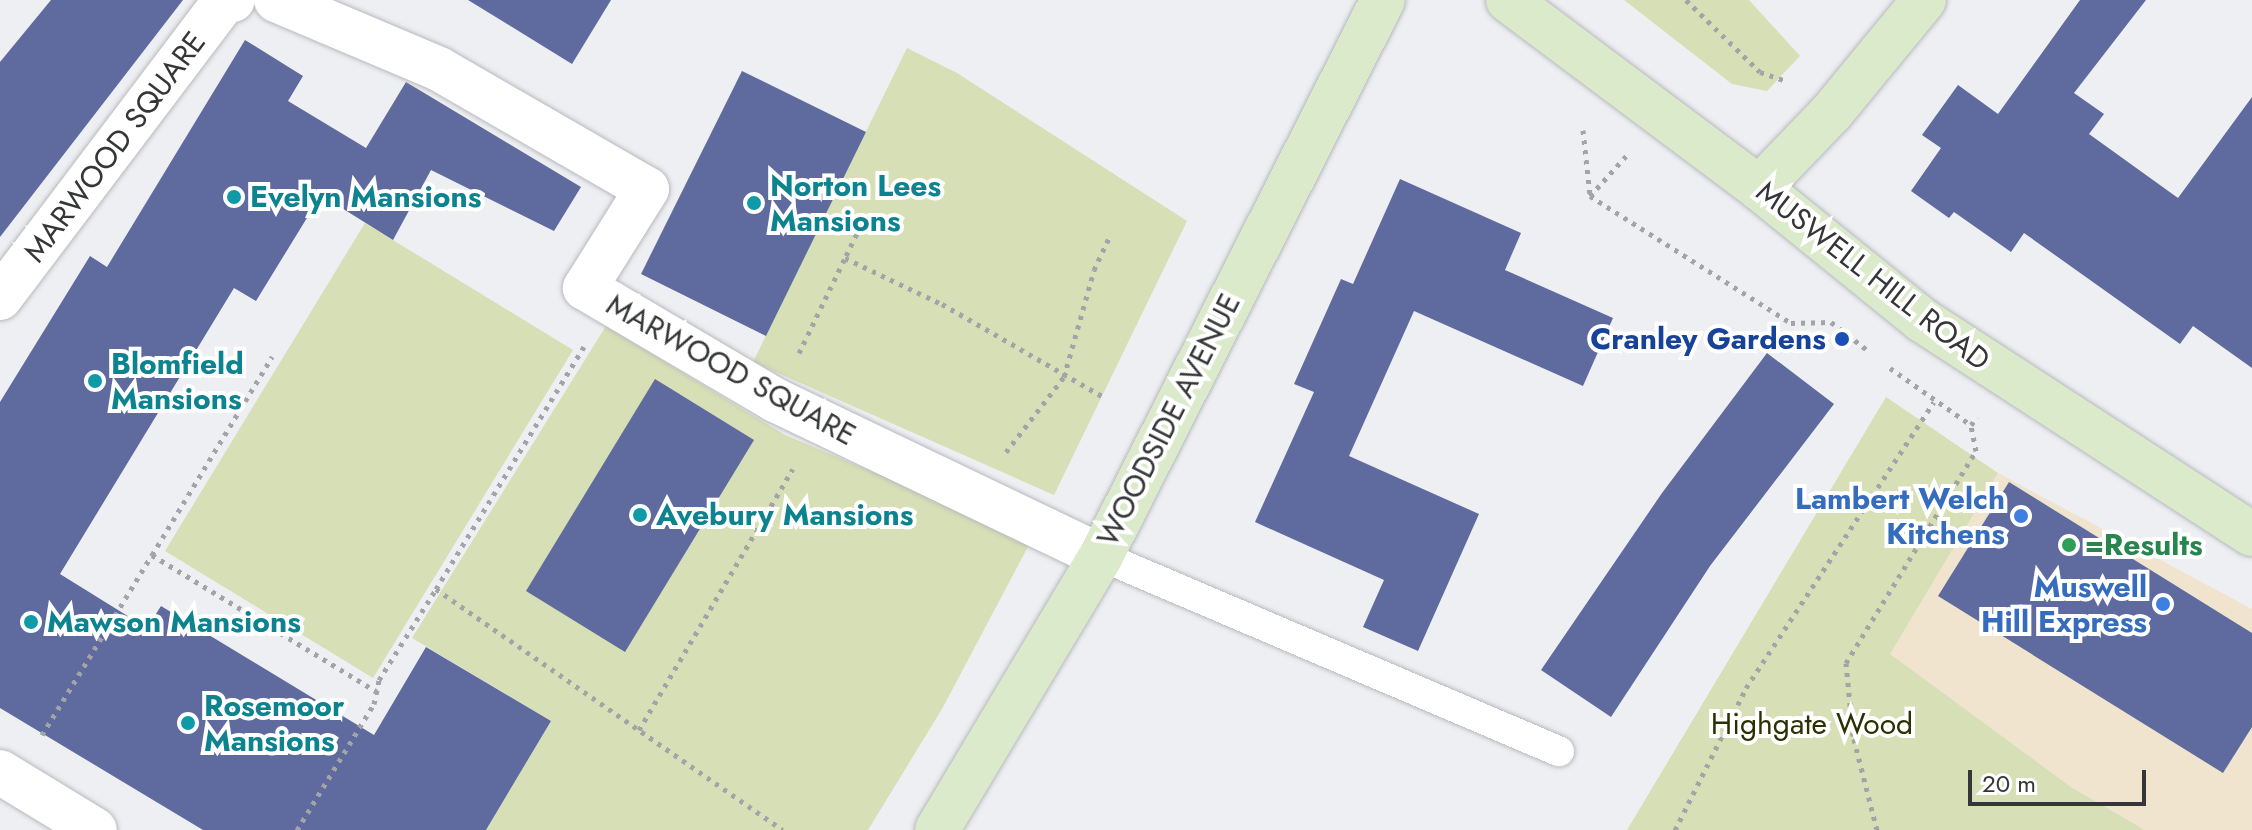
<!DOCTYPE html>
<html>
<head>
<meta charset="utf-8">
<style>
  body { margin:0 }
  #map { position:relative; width:2252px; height:830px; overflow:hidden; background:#eeeff3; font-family:Jost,sans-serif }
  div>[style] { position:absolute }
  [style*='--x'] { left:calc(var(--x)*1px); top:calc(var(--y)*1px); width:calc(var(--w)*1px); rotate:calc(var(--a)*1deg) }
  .commercial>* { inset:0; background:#f0e4cf }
  .green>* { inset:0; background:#d6dfb5 }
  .building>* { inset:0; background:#5f6b9e }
  .path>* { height:5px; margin-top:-2.5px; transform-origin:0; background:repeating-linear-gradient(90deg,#a3a4a7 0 4px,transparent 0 10px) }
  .roads { filter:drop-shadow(0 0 2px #b8b9be) drop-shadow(0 0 2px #b8b9be) }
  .lane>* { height:30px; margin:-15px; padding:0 15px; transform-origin:15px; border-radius:15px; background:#fff }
  .street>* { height:44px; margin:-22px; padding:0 22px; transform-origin:22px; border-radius:22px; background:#fff }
  .secondary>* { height:44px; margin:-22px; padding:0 22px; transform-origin:22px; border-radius:22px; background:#daeacb }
  .dots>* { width:22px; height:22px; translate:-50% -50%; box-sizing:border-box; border:4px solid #fff; border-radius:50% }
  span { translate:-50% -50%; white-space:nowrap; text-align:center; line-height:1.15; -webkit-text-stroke:8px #fff; paint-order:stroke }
  .street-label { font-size:30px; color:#353637 }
  .culture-label { font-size:30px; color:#0d838f; font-weight:700 }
  .left { translate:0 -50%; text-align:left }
  .transit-label { font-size:30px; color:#164399; font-weight:700 }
  .right { translate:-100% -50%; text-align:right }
  .shop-label { font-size:30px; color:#366cbe; font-weight:700 }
  .leisure-label { font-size:30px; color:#27864d; font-weight:700 }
  .park-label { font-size:30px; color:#2b3102 }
  .scale { position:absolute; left:1968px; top:770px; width:178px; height:36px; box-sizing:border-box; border:4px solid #353637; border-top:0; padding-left:10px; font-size:24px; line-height:28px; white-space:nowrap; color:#353637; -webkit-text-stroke:6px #fff; paint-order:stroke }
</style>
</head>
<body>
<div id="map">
  <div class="commercial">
    <div style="clip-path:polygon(1998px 473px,2252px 609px,2252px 830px,2145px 830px,2071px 787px,1889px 654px)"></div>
  </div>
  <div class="green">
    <div style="clip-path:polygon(1624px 0,1749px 0,1800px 56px,1767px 91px,1732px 84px)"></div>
    <div style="clip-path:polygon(907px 48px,957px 73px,1187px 221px,1054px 495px,753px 362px)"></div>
    <div style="clip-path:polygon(365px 223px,573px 350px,373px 678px,165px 551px)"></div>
    <div style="clip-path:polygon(606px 326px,785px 435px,1032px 539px,942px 709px,868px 830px,486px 830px,551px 721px,412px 638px)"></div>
    <div style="clip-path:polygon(1886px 397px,1998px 473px,1890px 654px,2071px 787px,2145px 830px,1627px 830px)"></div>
  </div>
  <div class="building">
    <div style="clip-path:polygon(51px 0,183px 0,0 237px,0 62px)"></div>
    <div style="clip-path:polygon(468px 0,611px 0,572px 64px)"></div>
    <div style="clip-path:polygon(2080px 0,2146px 0,2074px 93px,2104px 114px,2089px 134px,2178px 198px,2252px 97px,2252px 368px,2193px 326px,2180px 344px,2024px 233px,2011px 252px,1954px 212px,1949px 218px,1911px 191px,1941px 148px,1922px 135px,1958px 85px,1998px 114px)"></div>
    <div style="clip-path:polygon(245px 40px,303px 76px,288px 101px,366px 148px,406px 82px,581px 187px,554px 231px,431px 170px,393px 240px,321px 195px,256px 301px,234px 288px,60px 574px,147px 628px,161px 606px,374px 735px,426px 647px,551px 721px,486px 830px,203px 830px,0 708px,0 402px,90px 256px,107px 267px)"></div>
    <div style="clip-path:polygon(742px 71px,866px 132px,766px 336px,641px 274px)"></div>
    <div style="clip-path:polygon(1400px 179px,1521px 233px,1505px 270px,1613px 318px,1583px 386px,1414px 311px,1349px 456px,1479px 514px,1418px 651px,1363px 627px,1384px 580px,1255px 522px,1314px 392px,1294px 384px,1341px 279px,1353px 284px)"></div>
    <div style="clip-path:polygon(1767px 353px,1834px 404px,1710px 566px,1611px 717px,1541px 670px,1662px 493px)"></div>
    <div style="clip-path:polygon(655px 379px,754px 440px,625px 652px,526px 591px)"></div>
    <div style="clip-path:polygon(2009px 482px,2252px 633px,2252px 727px,2223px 773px,1938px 596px)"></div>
  </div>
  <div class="path">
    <div style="--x:1686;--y:0;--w:103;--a:44.2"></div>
    <div style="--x:1760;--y:72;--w:28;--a:19"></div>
    <div style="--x:1583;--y:130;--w:65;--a:83.9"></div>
    <div style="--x:1590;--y:196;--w:238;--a:32.3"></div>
    <div style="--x:1791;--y:323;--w:40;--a:-1.4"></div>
    <div style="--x:1831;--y:322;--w:49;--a:37.6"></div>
    <div style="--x:1590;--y:196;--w:55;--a:-47.9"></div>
    <div style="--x:861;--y:225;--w:37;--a:116"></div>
    <div style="--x:845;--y:258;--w:107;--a:25.4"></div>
    <div style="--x:942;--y:304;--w:185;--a:29.9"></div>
    <div style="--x:799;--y:353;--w:106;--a:-64.2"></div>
    <div style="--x:1890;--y:368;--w:99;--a:35.1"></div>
    <div style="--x:1006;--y:452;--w:95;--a:-52.3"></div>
    <div style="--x:1064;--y:377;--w:111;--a:-74.3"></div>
    <div style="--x:1094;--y:270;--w:38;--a:-65"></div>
    <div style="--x:152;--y:555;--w:232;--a:-58.8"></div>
    <div style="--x:436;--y:589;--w:284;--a:-58.6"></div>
    <div style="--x:639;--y:730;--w:303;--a:-59.5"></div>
    <div style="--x:42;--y:735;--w:211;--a:-58.6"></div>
    <div style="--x:152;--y:555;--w:263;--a:31.3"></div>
    <div style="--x:297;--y:830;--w:148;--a:-58.6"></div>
    <div style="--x:374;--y:704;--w:25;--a:-78"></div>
    <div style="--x:379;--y:680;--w:107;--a:-57.9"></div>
    <div style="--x:436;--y:589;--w:422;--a:34.8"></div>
    <div style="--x:1675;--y:830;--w:159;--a:-63.4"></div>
    <div style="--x:1746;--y:688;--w:342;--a:-56.7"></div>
    <div style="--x:1877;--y:830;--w:97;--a:-104.3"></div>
    <div style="--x:1853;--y:736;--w:73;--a:-95.5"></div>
    <div style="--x:1846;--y:663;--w:249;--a:-58.5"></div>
    <div style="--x:1976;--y:451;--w:26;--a:-101"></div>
    <div style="--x:1971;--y:425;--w:10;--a:-53"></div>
  </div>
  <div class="roads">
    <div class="lane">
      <div style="--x:1101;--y:556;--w:498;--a:23.1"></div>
    </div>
    <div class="street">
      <div style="--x:276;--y:0;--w:177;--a:22.9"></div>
      <div style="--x:439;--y:69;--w:240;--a:30"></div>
      <div style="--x:647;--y:189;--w:117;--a:122.1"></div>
      <div style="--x:585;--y:288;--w:221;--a:30.5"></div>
      <div style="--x:775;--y:400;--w:361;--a:25.6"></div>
      <div style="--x:0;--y:298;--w:371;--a:-52.9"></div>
      <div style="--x:224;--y:2;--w:9;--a:-13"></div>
      <div style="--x:0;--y:772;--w:111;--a:31.4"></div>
    </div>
    <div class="secondary">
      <div style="--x:1508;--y:0;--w:314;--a:36.8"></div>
      <div style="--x:1759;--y:188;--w:210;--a:39"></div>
      <div style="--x:1922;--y:320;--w:393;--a:33"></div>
      <div style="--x:1759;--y:188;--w:105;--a:-46.2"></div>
      <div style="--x:1832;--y:112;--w:145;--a:-50.6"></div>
      <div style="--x:937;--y:830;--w:319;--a:-59.1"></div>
      <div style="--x:1101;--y:556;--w:623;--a:-63.11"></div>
    </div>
  </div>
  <div class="dots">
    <div style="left:234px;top:197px;background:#0f9aa8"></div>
    <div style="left:754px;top:203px;background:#0f9aa8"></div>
    <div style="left:1842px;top:339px;background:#1a4fb4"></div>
    <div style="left:95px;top:381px;background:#0f9aa8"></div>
    <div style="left:640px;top:515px;background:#0f9aa8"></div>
    <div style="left:2021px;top:516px;background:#3f7fe0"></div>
    <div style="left:2069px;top:545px;background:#2e9e5b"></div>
    <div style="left:2163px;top:604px;background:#3f7fe0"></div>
    <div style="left:31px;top:622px;background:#0f9aa8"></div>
    <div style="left:188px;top:723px;background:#0f9aa8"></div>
  </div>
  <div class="street-label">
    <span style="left:115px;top:147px;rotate:-53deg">MARWOOD SQUARE</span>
    <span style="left:1873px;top:276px;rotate:38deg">MUSWELL HILL ROAD</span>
    <span style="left:731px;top:370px;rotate:29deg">MARWOOD SQUARE</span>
    <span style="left:1169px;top:420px;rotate:-63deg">WOODSIDE AVENUE</span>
  </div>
  <div class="culture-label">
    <span class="left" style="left:770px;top:203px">Norton Lees<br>Mansions</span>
    <span class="left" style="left:250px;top:197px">Evelyn Mansions</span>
    <span class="left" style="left:111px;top:381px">Blomfield<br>Mansions</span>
    <span class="left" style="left:656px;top:515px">Avebury Mansions</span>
    <span class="left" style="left:47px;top:622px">Mawson Mansions</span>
    <span class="left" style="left:204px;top:723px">Rosemoor<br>Mansions</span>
  </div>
  <div class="transit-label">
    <span class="right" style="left:1826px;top:339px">Cranley Gardens</span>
  </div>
  <div class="shop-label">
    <span class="right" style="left:2005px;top:516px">Lambert Welch<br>Kitchens</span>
    <span class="right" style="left:2147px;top:604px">Muswell<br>Hill Express</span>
  </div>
  <div class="leisure-label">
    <span class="left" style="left:2085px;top:545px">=Results</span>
  </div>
  <div class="park-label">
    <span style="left:1812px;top:724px">Highgate Wood</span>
  </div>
  <div class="scale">20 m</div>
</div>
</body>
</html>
